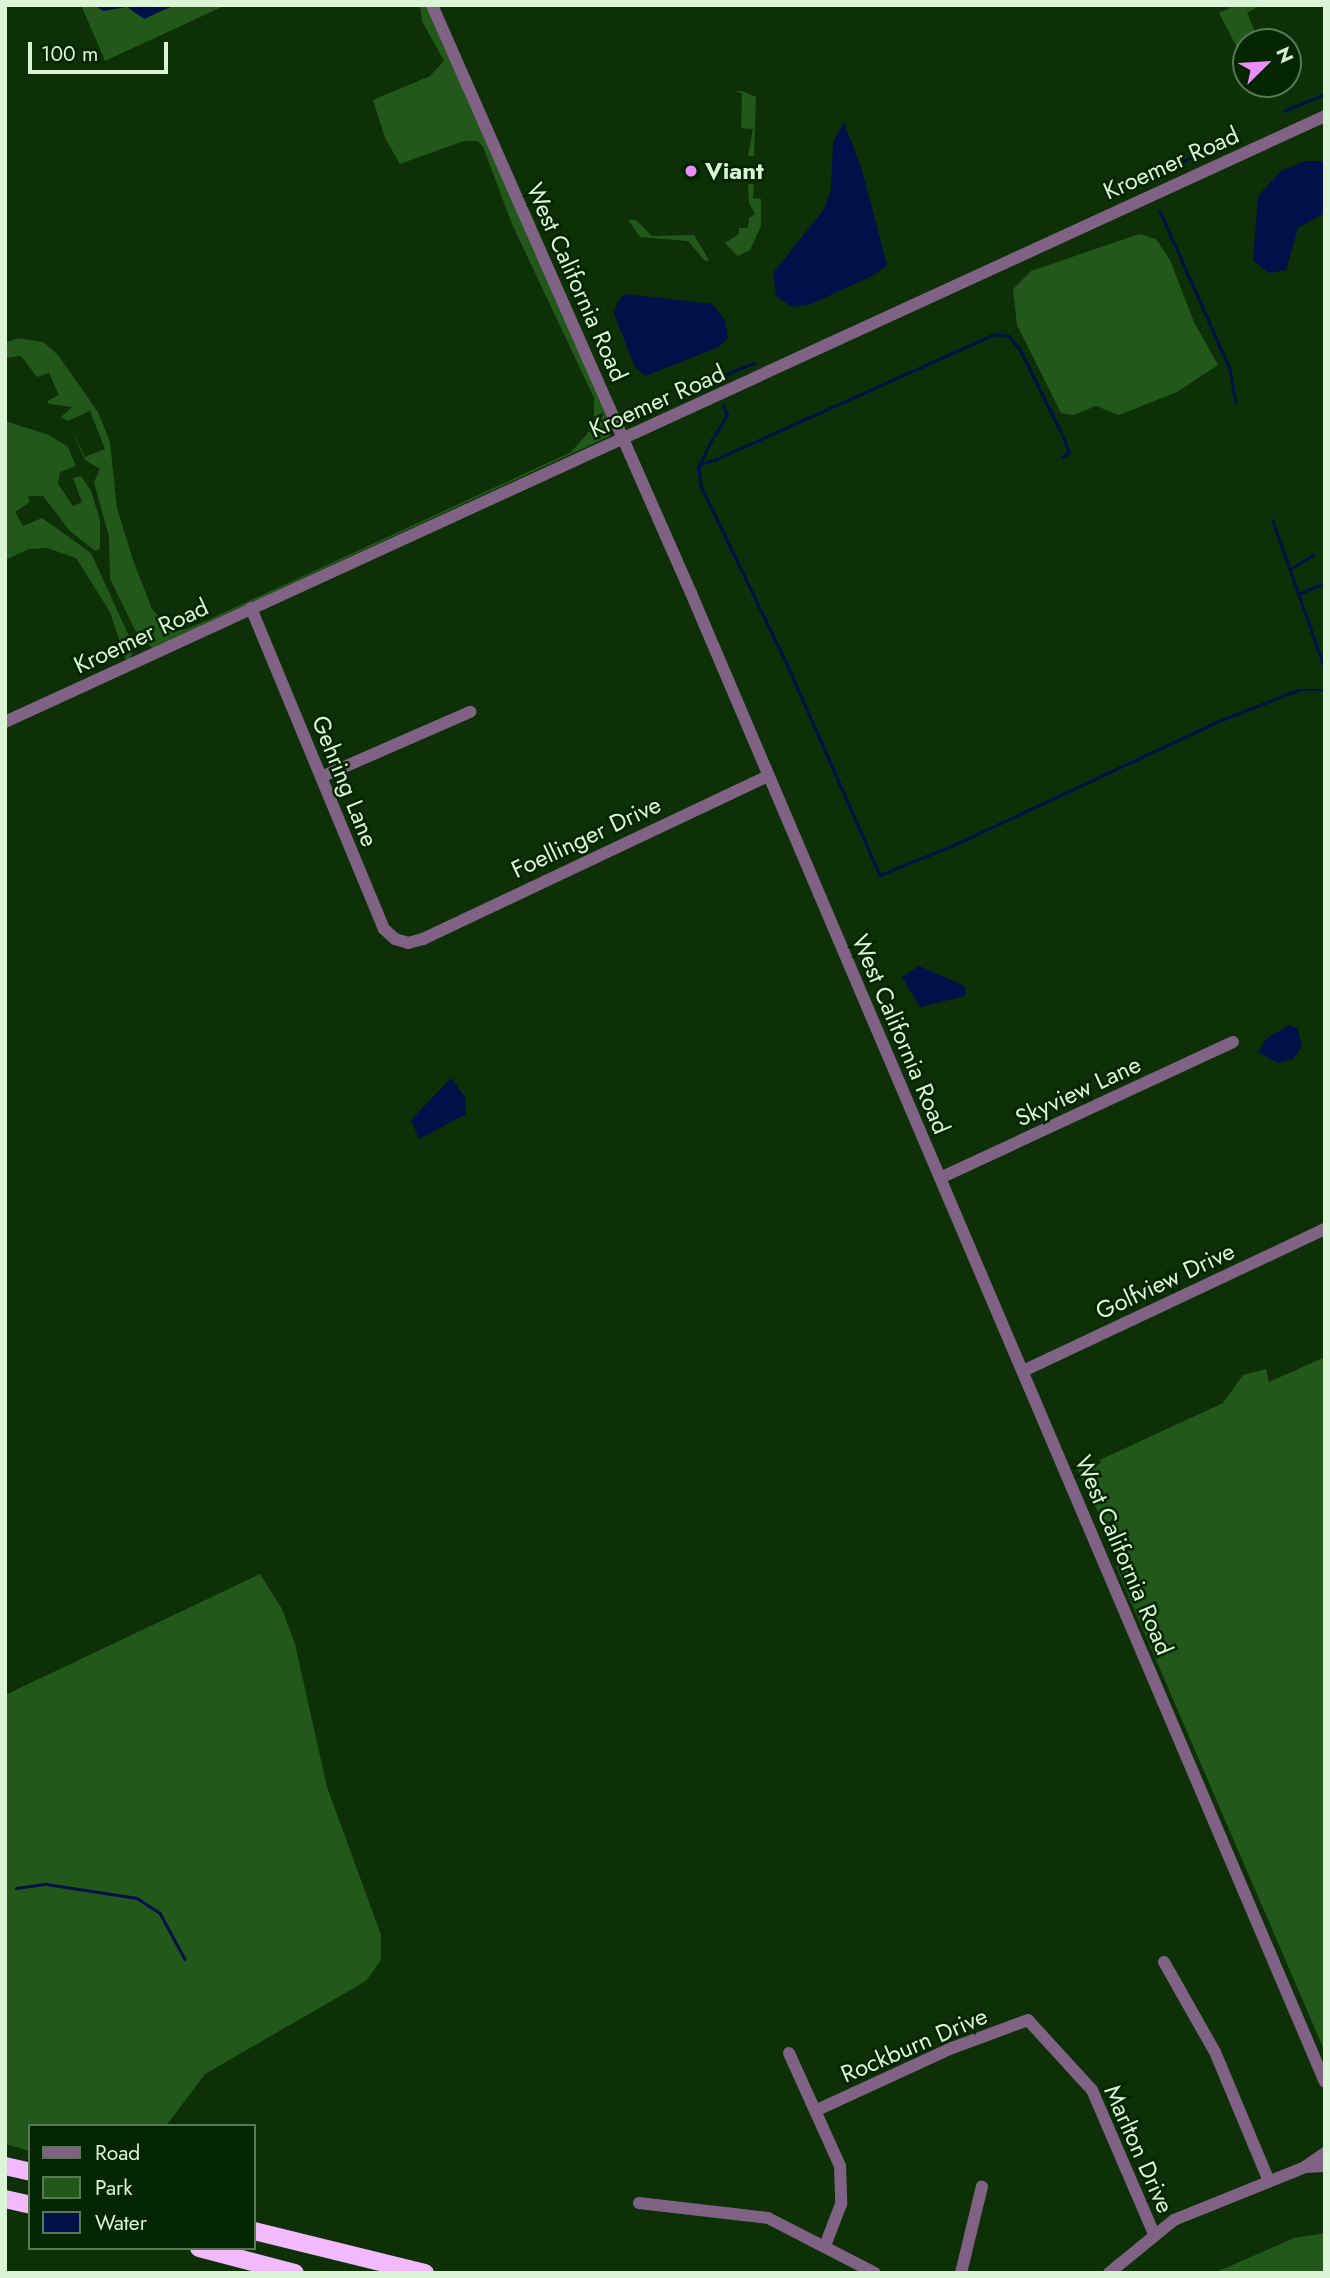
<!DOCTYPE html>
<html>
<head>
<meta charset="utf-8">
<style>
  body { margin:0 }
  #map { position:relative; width:1330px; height:2278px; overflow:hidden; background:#0d3007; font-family:Jost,sans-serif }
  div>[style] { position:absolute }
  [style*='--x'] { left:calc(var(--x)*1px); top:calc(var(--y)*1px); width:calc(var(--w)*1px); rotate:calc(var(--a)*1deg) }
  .green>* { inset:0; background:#22581a }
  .water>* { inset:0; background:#001049 }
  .stream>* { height:2.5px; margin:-1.25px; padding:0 1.25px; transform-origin:1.25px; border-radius:1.25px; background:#001049 }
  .minor>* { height:12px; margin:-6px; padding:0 6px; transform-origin:6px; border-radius:6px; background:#7f6284 }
  .highway>* { height:18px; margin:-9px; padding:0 9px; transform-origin:9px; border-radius:9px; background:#f2b9fc }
  .dots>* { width:19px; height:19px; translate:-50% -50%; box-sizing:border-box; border:4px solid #032600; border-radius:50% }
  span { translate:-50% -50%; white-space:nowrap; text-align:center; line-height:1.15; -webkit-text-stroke:5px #032600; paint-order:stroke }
  .street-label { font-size:24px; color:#daf4d5 }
  .poi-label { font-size:24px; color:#daf4d5; font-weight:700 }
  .left { translate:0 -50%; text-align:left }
  .frame { position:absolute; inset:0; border:7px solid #daf4d5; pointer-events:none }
  .legend { position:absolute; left:28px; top:2124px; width:228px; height:126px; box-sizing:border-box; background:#032600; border:2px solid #597855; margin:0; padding:9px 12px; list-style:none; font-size:21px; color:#daf4d5 }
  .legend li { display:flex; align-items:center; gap:14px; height:35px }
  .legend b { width:35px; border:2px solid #597855 }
  .north { position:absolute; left:1232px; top:28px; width:70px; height:70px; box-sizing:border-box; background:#032600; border:2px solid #597855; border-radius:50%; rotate:66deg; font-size:19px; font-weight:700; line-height:28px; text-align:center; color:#daf4d5 }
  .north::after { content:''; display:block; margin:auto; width:24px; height:32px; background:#eb8dfc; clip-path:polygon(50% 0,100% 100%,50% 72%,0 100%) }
  .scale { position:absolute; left:28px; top:42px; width:140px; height:32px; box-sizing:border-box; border:4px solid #daf4d5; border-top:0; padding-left:9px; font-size:21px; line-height:24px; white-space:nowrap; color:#daf4d5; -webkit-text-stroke:5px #032600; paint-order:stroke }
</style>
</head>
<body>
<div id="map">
  <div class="green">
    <div style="clip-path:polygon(81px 5px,226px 5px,105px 61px)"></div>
    <div style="clip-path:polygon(420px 5px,426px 5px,612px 427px,610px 436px,152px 648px,135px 630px,110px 579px,109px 537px,94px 482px,100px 469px,85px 460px,70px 426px,85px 457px,105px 449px,90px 411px,68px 421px,61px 417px,72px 407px,49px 404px,47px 401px,59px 395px,49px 373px,37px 377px,21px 356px,5px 358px,5px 343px,18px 338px,43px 342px,58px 355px,98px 412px,110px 442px,117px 508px,133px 560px,152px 609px,170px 630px,183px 630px,208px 620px,571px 452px,594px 426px,594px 398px,512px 224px,483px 147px,478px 141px,464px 141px,400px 164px,385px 138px,373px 100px,430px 76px,444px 61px,422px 21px)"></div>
    <div style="clip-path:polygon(1236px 5px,1261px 5px,1247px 13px,1259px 41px,1272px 35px,1277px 40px,1246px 42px,1246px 65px,1219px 13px)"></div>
    <div style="clip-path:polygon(734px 91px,742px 91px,756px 97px,754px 156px,748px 156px,753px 129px,741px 128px,742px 93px)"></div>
    <div style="clip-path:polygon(748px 184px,754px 184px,753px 198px,761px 199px,761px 226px,750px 250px,738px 256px,725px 243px,739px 234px,739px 228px,748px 228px,749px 218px,755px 214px,749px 203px)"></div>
    <div style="clip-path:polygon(628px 220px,636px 220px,652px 236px,694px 235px,709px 260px,705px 261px,688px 241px,640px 237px)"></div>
    <div style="clip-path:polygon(1139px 234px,1156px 239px,1170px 260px,1194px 322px,1218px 365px,1177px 392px,1119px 415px,1096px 406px,1073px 415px,1061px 413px,1017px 325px,1013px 289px,1031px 271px)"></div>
    <div style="clip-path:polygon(5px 421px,49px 435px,68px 447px,76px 466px,60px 472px,58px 484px,73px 506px,82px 502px,73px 478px,81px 476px,91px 491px,100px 520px,100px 549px,95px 551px,70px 531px,43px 496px,28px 496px,30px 502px,15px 512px,23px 526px,42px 518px,91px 553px,134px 647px,130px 659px,126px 661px,110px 612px,76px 558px,47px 548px,29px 549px,5px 560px)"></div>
    <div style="clip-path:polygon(1325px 1357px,1325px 2052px,1116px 1567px,1122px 1563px,1078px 1470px,1223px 1403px,1243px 1375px,1266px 1369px,1269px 1382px)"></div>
    <div style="clip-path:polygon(260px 1574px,282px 1609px,295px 1644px,327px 1787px,381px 1935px,381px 1960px,366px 1981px,205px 2074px,166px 2126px,30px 2126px,30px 2151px,5px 2144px,5px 1695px)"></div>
    <div style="clip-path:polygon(1325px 2233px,1325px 2273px,1214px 2273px,1294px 2238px)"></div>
  </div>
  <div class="water">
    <div style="clip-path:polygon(94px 5px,175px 5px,144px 19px,127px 7px,103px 11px)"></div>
    <div style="clip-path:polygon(844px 122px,862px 170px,887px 265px,874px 275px,809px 305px,792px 307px,776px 296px,773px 273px,825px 208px,831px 189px,833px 142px)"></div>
    <div style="clip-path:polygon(1306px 161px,1325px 161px,1325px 213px,1298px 228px,1286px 270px,1269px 273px,1253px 261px,1258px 196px,1281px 171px)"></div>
    <div style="clip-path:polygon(625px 294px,712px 304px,725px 320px,728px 338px,719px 347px,645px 376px,635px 367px,614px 314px,617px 302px)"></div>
    <div style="clip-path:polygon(919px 966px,965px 986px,965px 996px,920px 1007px,902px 977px)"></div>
    <div style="clip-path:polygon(1290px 1025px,1298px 1029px,1302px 1047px,1293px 1059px,1278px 1063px,1258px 1052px,1267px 1038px)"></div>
    <div style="clip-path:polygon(451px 1078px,465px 1097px,466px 1114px,419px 1139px,411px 1120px)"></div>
  </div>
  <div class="stream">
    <div style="--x:1284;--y:111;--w:44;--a:-22.5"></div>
    <div style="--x:1145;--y:181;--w:101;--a:-27.1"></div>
    <div style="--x:1160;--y:211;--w:173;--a:66.1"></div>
    <div style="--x:1230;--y:369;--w:34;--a:80"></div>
    <div style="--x:712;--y:380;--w:45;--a:-22"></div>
    <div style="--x:715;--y:435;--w:23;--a:-59"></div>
    <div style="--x:727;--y:415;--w:10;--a:-114"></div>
    <div style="--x:713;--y:438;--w:32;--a:116"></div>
    <div style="--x:699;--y:467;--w:19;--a:84"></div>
    <div style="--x:701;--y:486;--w:198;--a:64.2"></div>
    <div style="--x:787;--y:664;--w:231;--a:66.2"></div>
    <div style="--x:880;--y:875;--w:80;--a:-22.1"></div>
    <div style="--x:954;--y:845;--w:287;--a:-25.1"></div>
    <div style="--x:1214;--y:723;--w:90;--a:-21.4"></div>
    <div style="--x:1298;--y:690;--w:27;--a:0"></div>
    <div style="--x:721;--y:457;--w:300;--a:-24.2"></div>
    <div style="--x:995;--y:334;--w:14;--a:8"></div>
    <div style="--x:1009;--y:336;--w:17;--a:50"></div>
    <div style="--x:1020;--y:349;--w:93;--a:63.7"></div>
    <div style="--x:1062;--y:457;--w:8;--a:-30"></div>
    <div style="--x:1069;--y:453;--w:17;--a:-111"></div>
    <div style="--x:700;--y:464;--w:18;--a:-16"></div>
    <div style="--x:1273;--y:521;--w:157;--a:70.6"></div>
    <div style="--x:1290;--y:569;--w:27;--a:-31"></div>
    <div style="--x:1300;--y:593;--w:25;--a:-21"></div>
    <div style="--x:16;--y:1888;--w:30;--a:-8"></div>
    <div style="--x:46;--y:1884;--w:92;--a:8.7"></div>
    <div style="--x:137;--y:1898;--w:27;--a:33"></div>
    <div style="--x:160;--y:1913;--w:52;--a:61.5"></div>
  </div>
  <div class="minor">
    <div style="--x:432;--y:5;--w:643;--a:66.23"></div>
    <div style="--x:691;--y:593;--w:1618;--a:66.94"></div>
    <div style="--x:251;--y:608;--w:347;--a:67.5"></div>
    <div style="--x:384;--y:929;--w:15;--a:42"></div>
    <div style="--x:395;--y:939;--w:14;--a:17"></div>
    <div style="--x:408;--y:943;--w:16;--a:-15"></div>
    <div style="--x:423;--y:939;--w:382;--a:-25.3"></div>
    <div style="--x:5;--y:722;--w:1452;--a:-24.66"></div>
    <div style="--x:321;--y:777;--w:163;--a:-23.6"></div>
    <div style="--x:940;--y:1178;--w:323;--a:-24.9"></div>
    <div style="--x:1023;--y:1371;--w:334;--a:-25.2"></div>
    <div style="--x:1164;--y:1962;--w:103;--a:60.5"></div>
    <div style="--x:1215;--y:2052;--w:138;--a:67.3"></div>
    <div style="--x:789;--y:2053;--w:124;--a:65.7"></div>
    <div style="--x:840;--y:2166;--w:38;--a:88"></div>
    <div style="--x:841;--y:2204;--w:45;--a:110.9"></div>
    <div style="--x:817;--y:2110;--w:149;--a:-24.7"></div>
    <div style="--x:952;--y:2048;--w:81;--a:-20.2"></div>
    <div style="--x:1028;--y:2020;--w:95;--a:47.6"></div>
    <div style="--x:1092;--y:2090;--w:157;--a:66.7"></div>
    <div style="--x:1305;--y:2167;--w:20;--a:-3"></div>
    <div style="--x:639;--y:2203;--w:130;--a:6.6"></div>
    <div style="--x:768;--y:2218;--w:120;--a:27.2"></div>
    <div style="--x:961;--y:2273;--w:89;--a:-76.4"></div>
    <div style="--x:1109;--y:2273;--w:84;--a:-39.2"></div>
    <div style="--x:1174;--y:2220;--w:141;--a:-22"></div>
    <div style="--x:1305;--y:2167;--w:24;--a:-35"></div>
  </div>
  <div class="highway">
    <div style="--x:5;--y:2166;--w:26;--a:13"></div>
    <div style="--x:5;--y:2199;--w:26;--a:13"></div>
    <div style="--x:254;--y:2231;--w:176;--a:13.8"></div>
    <div style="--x:199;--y:2248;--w:99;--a:14.6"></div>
  </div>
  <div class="dots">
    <div style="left:691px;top:171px;background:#eb8dfc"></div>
  </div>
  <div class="street-label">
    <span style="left:1171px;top:163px;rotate:-24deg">Kroemer Road</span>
    <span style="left:577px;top:282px;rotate:66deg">West California Road</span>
    <span style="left:657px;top:401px;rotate:-24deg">Kroemer Road</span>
    <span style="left:141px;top:636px;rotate:-25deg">Kroemer Road</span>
    <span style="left:345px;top:781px;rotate:68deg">Gehring Lane</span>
    <span style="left:586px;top:837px;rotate:-25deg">Foellinger Drive</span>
    <span style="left:901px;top:1034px;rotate:67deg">West California Road</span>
    <span style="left:1078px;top:1091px;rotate:-25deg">Skyview Lane</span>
    <span style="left:1165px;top:1281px;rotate:-25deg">Golfview Drive</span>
    <span style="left:1124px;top:1555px;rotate:67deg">West California Road</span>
    <span style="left:914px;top:2045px;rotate:-23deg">Rockburn Drive</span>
    <span style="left:1139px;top:2149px;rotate:66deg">Marlton Drive</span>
  </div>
  <div class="poi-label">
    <span class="left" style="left:705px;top:171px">Viant</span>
  </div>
  <div class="frame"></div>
  <ul class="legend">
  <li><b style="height:9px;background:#7f6284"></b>Road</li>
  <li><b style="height:19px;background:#22581a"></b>Park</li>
  <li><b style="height:19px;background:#001049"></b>Water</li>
  </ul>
  <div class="north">N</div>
  <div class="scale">100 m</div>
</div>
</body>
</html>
